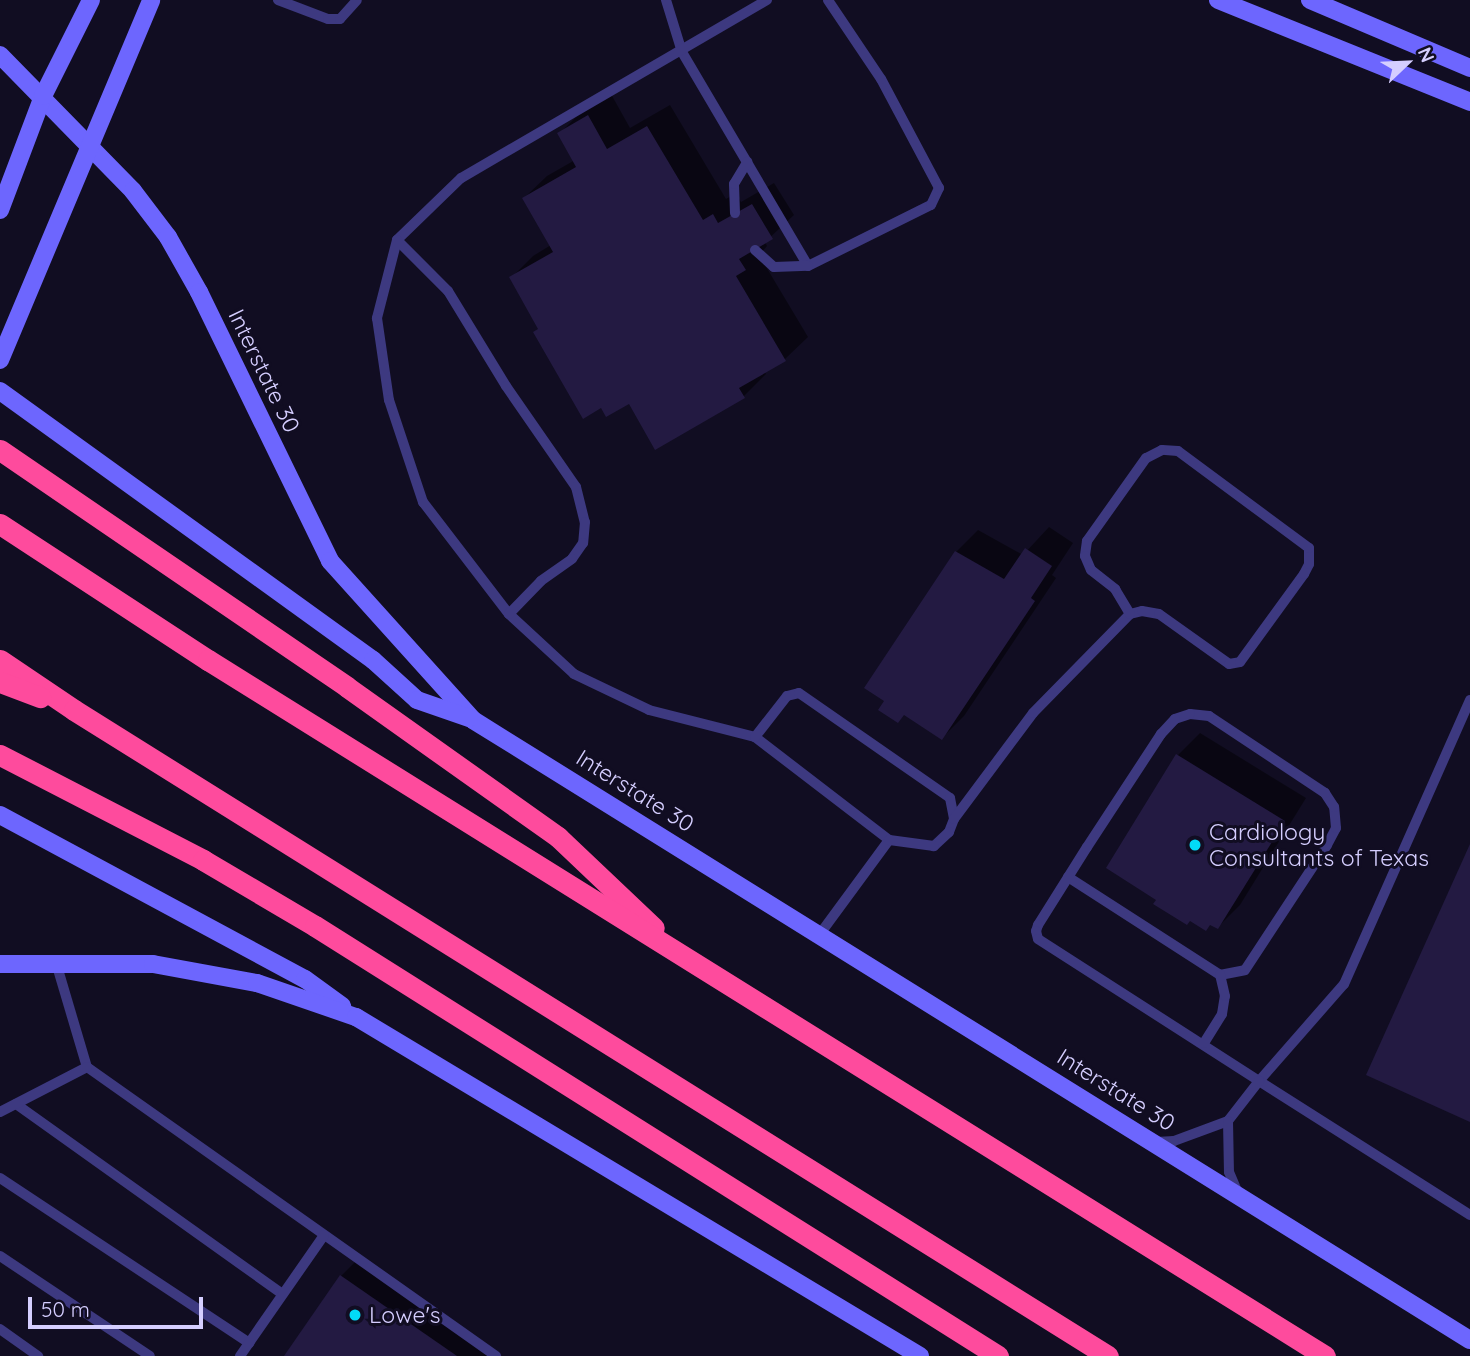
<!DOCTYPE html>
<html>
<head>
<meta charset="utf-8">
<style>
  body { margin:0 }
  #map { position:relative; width:1470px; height:1356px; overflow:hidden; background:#110d22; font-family:Quicksand,sans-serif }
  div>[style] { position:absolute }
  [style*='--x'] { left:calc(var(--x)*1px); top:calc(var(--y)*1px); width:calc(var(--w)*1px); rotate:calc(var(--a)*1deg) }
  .shadow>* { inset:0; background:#0007 }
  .building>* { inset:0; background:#231a42 }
  .lane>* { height:10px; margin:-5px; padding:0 5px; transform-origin:5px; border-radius:5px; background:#3d3980 }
  .secondary>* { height:18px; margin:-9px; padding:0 9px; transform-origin:9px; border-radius:9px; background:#6d66fe }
  .highway>* { height:21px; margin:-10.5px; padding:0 10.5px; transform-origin:10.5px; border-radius:10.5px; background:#fe4b9d }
  .dots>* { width:19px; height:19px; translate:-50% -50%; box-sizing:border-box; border:4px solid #110d22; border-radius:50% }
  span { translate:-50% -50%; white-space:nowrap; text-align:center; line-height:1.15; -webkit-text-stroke:6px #110d22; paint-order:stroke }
  .street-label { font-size:23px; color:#d5ceff }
  .poi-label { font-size:23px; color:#d5ceff }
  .left { translate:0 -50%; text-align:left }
  .north { position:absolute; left:1372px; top:28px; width:70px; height:70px; -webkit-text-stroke:5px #110d22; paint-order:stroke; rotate:67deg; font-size:19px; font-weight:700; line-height:28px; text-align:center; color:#d5ceff }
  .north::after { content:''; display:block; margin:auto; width:24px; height:32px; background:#d5ceff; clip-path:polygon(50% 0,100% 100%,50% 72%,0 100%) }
  .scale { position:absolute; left:28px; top:1297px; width:175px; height:32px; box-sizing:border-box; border:4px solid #d5ceff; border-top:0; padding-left:9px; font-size:21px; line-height:24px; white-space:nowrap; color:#d5ceff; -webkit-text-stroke:5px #110d22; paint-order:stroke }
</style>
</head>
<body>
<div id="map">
  <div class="shadow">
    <div style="clip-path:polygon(611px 94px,630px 128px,670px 105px,726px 199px,736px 193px,741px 202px,774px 183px,794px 215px,765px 242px,767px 246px,759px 255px,808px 337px,785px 359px,764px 371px,766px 374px,744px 396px,629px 402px,602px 406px,540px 328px,511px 278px,533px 256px,551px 245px,524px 198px,547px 176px,575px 160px,559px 134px,582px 111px)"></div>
    <div style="clip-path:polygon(1049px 527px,1073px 543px,1052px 575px,1056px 578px,964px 716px,942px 738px,956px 552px,978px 530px,1023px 555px)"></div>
    <div style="clip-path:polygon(1200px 733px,1306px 798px,1240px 905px,1218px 927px,1158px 899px,1108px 868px,1178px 755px)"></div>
    <div style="clip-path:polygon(358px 1259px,497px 1356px,286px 1356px,341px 1276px)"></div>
  </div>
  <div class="building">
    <div style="clip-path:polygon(588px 115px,607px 149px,647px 126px,703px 220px,713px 214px,718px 223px,752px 204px,773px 239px,739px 259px,746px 270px,736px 276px,786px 361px,739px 388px,745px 398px,655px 450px,629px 404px,606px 417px,601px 408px,583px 419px,533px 332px,538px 329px,509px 277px,553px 252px,522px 198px,576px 167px,557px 133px)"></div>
    <div style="clip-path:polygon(1025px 548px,1052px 566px,1031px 598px,1035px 601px,942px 740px,904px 715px,898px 723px,878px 710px,884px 701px,864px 688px,955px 551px,1004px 579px)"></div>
    <div style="clip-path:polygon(1176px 754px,1285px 821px,1218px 929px,1210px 925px,1206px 931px,1190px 921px,1187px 925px,1153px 904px,1156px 900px,1106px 868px)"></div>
    <div style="clip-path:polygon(1470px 844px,1470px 1122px,1366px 1075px)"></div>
    <div style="clip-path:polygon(340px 1275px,457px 1356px,284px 1356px)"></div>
  </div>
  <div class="lane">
    <div style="--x:278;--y:0;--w:53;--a:20.8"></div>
    <div style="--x:328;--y:19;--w:12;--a:0"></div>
    <div style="--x:340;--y:19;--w:25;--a:-48"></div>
    <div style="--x:666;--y:0;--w:54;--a:72.9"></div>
    <div style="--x:682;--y:52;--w:248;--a:59.5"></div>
    <div style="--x:808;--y:266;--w:137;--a:-26.4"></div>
    <div style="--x:931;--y:205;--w:19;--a:-65"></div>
    <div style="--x:939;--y:188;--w:123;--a:-118"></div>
    <div style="--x:881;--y:79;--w:95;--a:-123.9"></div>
    <div style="--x:767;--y:0;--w:354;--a:149.8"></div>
    <div style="--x:461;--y:178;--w:89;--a:135.9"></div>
    <div style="--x:397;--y:240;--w:81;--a:104.4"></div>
    <div style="--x:377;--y:318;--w:83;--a:81.7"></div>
    <div style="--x:389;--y:400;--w:108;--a:71.6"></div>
    <div style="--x:423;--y:502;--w:141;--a:52.5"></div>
    <div style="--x:509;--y:614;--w:88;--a:42.7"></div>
    <div style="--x:574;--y:674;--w:83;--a:25.6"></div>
    <div style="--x:649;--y:710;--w:109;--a:14.3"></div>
    <div style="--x:755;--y:737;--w:169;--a:37.5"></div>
    <div style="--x:889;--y:840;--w:117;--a:126.3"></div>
    <div style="--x:735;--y:213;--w:29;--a:-92"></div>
    <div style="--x:734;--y:184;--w:26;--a:-59"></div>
    <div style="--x:397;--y:240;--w:72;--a:45"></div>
    <div style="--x:448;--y:291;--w:111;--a:58.6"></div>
    <div style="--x:506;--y:386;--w:123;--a:55.3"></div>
    <div style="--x:576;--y:487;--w:36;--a:76"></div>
    <div style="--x:585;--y:522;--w:21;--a:95"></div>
    <div style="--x:583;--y:543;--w:19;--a:125"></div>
    <div style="--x:572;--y:559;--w:38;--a:145"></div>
    <div style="--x:541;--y:581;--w:46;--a:134.1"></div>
    <div style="--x:755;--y:250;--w:25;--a:42"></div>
    <div style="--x:774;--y:267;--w:34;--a:-2"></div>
    <div style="--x:1470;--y:700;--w:311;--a:113.9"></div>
    <div style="--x:1344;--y:984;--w:129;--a:131.2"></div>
    <div style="--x:1259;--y:1081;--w:250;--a:32.4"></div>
    <div style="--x:755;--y:737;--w:52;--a:-52"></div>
    <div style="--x:787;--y:696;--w:12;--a:-14"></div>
    <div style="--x:799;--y:693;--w:184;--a:34.8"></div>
    <div style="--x:950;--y:798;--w:21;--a:79"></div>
    <div style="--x:954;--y:819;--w:14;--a:111"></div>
    <div style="--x:949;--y:832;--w:21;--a:137"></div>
    <div style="--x:934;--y:846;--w:45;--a:-172.4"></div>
    <div style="--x:954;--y:819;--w:132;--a:-53.3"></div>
    <div style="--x:1033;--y:713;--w:139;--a:-45.6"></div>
    <div style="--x:1130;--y:614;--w:12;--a:-14"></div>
    <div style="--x:1142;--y:611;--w:17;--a:10"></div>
    <div style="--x:1159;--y:614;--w:86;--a:35.5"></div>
    <div style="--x:1229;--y:664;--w:11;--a:-10"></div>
    <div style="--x:1240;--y:662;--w:109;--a:-54"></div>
    <div style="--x:1304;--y:574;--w:11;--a:-63"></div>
    <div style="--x:1309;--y:564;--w:16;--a:-90"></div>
    <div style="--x:1309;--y:548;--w:163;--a:-143.5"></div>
    <div style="--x:1178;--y:451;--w:16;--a:-176"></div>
    <div style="--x:1162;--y:450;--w:18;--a:153"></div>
    <div style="--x:1146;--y:458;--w:102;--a:125.4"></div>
    <div style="--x:1087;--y:541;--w:15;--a:98"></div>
    <div style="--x:1085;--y:556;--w:15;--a:67"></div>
    <div style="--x:1091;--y:570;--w:31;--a:38"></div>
    <div style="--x:1115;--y:589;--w:29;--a:59"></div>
    <div style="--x:1068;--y:877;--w:181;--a:32.8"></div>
    <div style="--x:1220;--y:975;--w:25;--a:-11"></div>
    <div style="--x:1245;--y:970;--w:149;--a:-56.7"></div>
    <div style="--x:1327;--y:845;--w:19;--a:-62"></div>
    <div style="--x:1336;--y:828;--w:21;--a:-95"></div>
    <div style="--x:1334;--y:807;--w:17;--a:-123"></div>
    <div style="--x:1325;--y:793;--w:139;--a:-146.4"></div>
    <div style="--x:1209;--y:716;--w:19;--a:-174"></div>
    <div style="--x:1190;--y:714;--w:16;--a:162"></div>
    <div style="--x:1175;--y:719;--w:21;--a:133"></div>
    <div style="--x:1161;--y:734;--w:135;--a:123.2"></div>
    <div style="--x:1087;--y:847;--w:92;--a:122.1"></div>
    <div style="--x:1038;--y:925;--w:6;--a:108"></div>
    <div style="--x:1036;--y:931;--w:8;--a:76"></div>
    <div style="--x:1038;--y:939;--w:263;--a:32.7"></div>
    <div style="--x:1259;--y:1081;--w:51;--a:127.8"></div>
    <div style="--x:1228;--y:1121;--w:58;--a:159.7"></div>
    <div style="--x:1174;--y:1141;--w:18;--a:177"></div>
    <div style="--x:57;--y:966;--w:105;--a:73.5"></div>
    <div style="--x:87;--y:1067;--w:501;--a:35.25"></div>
    <div style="--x:1204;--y:1043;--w:34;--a:-58"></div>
    <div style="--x:1222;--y:1014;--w:18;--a:-81"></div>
    <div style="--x:1225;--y:996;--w:22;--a:-103"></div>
    <div style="--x:16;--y:1104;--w:327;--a:35.5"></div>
    <div style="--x:0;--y:1112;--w:98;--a:-27.3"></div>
    <div style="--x:1228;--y:1121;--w:51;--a:88.9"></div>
    <div style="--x:1229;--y:1172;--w:25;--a:67"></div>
    <div style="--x:0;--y:1178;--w:299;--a:33.5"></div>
    <div style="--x:0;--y:1256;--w:180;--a:33.7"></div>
    <div style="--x:0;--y:1329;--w:47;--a:35.4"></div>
    <div style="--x:240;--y:1356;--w:147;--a:-55.2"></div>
  </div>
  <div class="secondary">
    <div style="--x:1218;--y:0;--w:272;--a:22"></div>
    <div style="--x:1310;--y:0;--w:174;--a:23"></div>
    <div style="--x:0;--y:55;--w:190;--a:45.6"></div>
    <div style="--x:133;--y:191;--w:58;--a:52.7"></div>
    <div style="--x:168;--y:237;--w:63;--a:60.6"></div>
    <div style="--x:199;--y:292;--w:299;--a:64"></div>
    <div style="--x:330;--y:561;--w:214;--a:48"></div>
    <div style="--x:473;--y:720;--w:1174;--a:31.88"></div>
    <div style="--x:0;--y:210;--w:122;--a:-69.3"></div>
    <div style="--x:43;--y:96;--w:107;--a:-63.4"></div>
    <div style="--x:0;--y:360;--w:390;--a:-67.2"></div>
    <div style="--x:0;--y:391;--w:460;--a:35.8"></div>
    <div style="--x:373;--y:660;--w:59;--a:42.3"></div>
    <div style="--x:417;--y:700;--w:55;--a:19.1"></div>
    <div style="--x:0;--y:815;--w:346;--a:28.3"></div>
    <div style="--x:305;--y:979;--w:46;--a:36.1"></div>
    <div style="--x:0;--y:964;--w:153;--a:0"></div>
    <div style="--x:153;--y:964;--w:106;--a:10.4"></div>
    <div style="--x:257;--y:983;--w:105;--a:19"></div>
    <div style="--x:356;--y:1017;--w:658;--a:31.01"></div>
  </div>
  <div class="highway">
    <div style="--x:0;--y:450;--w:420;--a:34.3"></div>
    <div style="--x:347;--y:687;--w:259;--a:35.4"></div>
    <div style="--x:558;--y:837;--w:132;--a:43.5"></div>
    <div style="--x:0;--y:524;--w:249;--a:33.2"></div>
    <div style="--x:208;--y:660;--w:1316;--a:31.93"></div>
    <div style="--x:0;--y:660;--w:89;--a:34"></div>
    <div style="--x:74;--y:710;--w:1219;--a:32"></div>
    <div style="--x:0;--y:682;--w:43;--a:20.6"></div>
    <div style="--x:0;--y:755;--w:229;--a:27.3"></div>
    <div style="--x:203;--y:860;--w:130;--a:30.5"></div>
    <div style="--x:315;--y:926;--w:807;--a:32.19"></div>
  </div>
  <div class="dots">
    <div style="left:1195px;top:845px;background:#02daf7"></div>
    <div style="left:355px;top:1315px;background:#02daf7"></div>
  </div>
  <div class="street-label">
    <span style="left:264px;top:371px;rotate:64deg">Interstate 30</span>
    <span style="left:635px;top:791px;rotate:32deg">Interstate 30</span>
    <span style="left:1116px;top:1090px;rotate:32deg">Interstate 30</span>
  </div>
  <div class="poi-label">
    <span class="left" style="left:1209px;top:845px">Cardiology<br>Consultants of Texas</span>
    <span class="left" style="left:369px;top:1315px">Lowe's</span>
  </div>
  <div class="north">N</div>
  <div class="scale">50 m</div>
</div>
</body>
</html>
